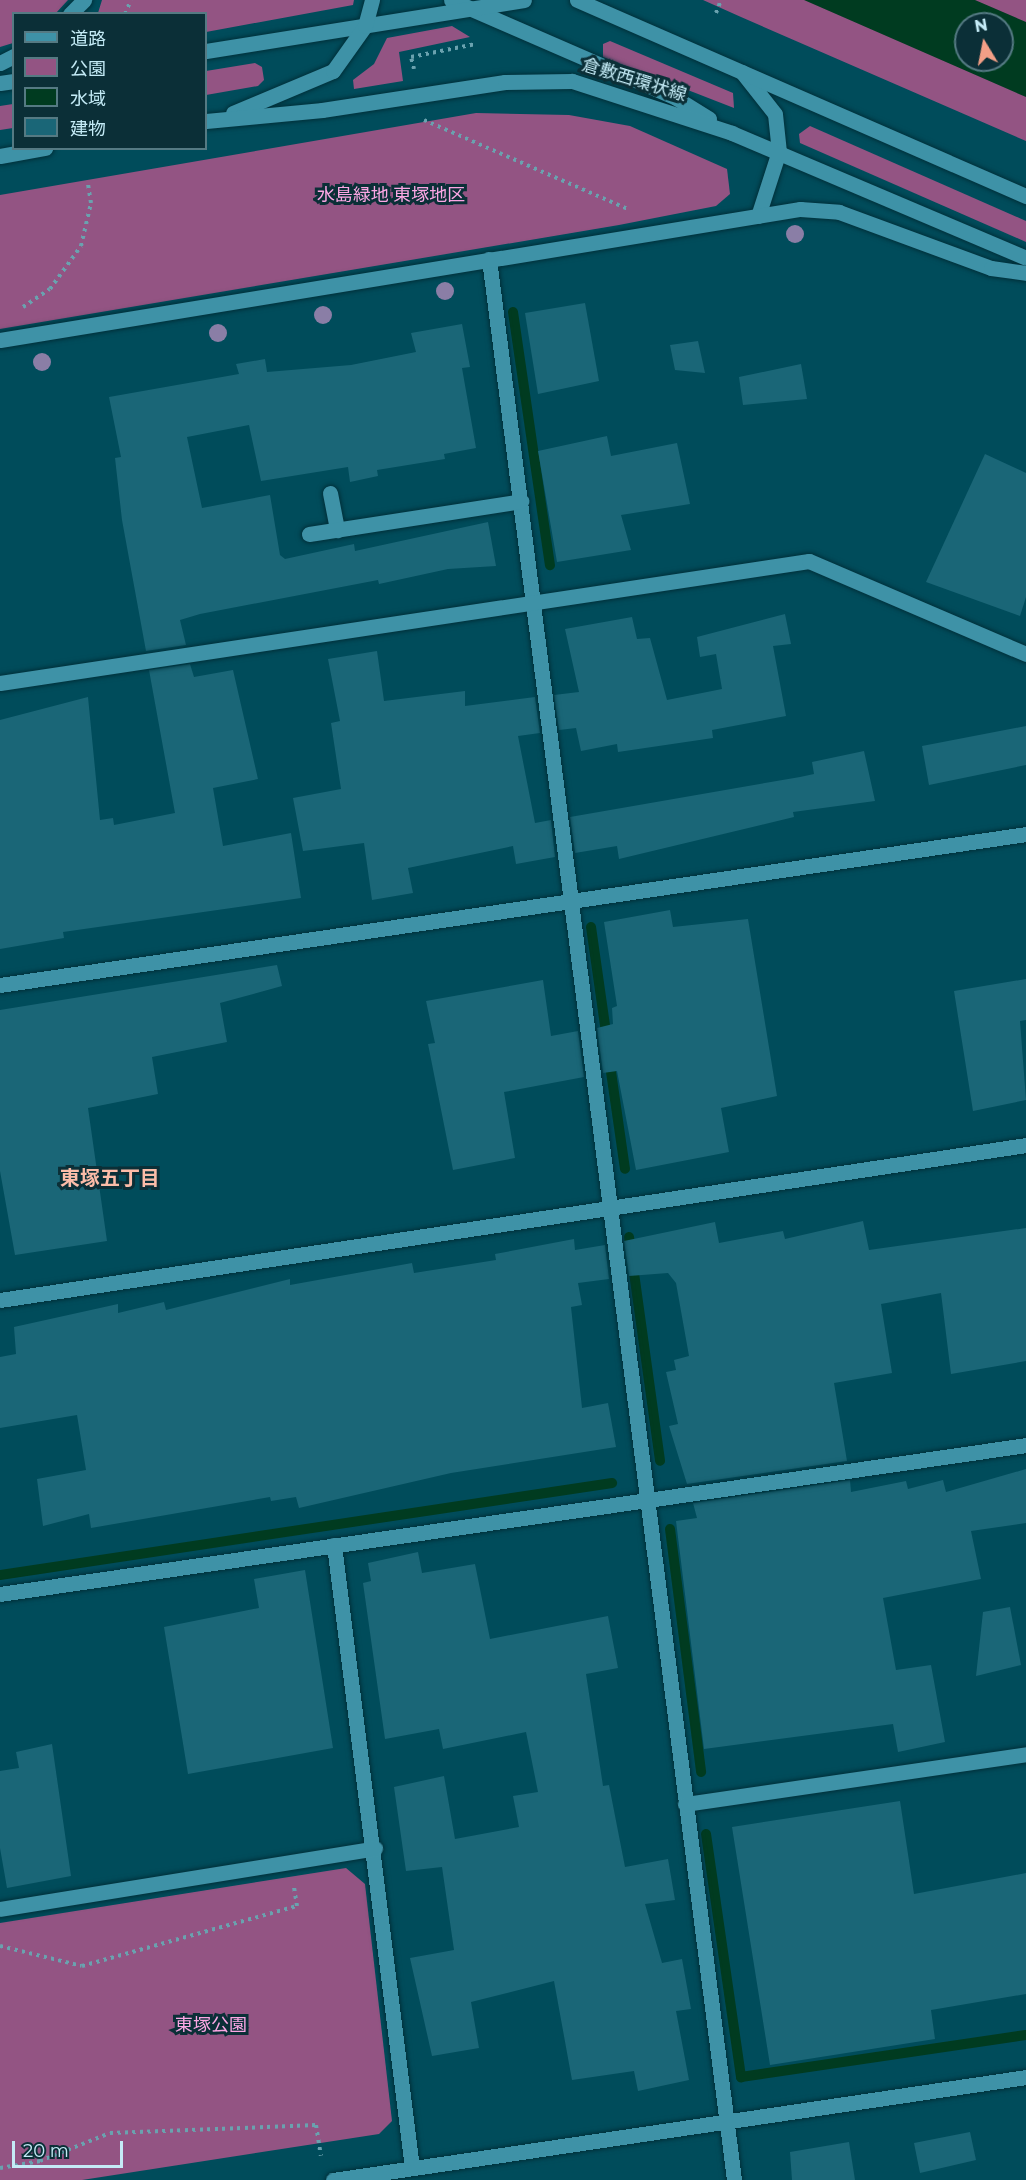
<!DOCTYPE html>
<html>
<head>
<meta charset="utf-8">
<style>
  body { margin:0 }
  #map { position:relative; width:1026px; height:2180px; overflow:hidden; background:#004c5b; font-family:Montserrat,"Noto Sans JP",sans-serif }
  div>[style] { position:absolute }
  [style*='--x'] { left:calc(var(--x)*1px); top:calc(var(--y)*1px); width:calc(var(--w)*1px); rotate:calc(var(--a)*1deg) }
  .green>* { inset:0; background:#935483 }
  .water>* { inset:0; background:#003b20 }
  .stream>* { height:10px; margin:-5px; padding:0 5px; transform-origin:5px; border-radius:5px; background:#003b20 }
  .building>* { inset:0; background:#1a6677 }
  .path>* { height:4px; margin-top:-2px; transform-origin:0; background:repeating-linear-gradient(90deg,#6aa2af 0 3px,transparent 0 7.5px) }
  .roads { filter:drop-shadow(0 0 2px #00303a) drop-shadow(0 0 2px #00303a) }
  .street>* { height:15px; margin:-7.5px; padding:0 7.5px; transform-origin:7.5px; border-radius:7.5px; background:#3e92a7 }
  .secondary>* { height:15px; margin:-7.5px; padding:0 7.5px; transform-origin:7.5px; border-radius:7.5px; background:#3e92a7 }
  .trees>* { width:18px; height:18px; margin:-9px; border-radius:50%; background:#8a7ea6 }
  span { translate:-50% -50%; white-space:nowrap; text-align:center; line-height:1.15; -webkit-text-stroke:6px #0b2f37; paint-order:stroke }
  .street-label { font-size:18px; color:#c4ebf6 }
  .park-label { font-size:18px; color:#fba7e4 }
  .neighbourhood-label { font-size:20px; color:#fcbca8; font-weight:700 }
  .legend { position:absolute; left:12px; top:12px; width:195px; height:138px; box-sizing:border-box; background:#0b2f37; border:2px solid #557a83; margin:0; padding:8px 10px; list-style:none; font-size:18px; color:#c4ebf6 }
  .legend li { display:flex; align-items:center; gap:12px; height:30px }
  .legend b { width:30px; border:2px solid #557a83 }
  .north { position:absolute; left:954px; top:12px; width:60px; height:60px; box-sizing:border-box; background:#0b2f37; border:2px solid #557a83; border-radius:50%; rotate:350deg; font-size:16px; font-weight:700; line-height:24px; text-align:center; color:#c4ebf6 }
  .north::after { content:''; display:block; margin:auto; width:21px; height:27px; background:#f39f86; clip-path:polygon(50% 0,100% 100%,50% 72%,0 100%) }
  .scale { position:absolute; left:12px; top:2141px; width:111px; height:27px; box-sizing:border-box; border:3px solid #c4ebf6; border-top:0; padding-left:8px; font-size:18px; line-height:21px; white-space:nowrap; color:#c4ebf6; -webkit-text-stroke:4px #0b2f37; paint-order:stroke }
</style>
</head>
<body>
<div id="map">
  <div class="green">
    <div style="clip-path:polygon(0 0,68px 0,56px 13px,14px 14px,13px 43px,0 47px)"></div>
    <div style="clip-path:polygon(102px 0,354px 0,353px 5px,206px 32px,206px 14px,98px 13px)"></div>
    <div style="clip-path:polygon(evenodd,703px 0,1026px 0,1026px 141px,741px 17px,703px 0,966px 24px,1002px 24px,1002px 60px,966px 60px,966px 24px)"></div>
    <div style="clip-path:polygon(452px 26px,470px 37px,399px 52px,403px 81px,354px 89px,353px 80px,374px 64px,387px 38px)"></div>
    <div style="clip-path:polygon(610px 41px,733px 93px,734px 108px,603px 57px,603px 44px)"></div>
    <div style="clip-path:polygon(255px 63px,262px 67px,264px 80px,258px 86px,206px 95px,206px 71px)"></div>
    <div style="clip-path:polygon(13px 104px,13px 128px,0 130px,0 106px)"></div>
    <div style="clip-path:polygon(476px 113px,569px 115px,630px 126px,727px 169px,730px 194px,716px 206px,619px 225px,0 329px,0 195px)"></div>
    <div style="clip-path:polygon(810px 126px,1026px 221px,1026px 242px,800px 143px,799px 134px)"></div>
    <div style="clip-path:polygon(346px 1868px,365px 1884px,392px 2121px,379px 2134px,82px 2180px,0 2180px,0 1923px)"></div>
  </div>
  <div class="water">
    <div style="clip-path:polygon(evenodd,804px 0,975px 0,1026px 22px,1026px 97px,804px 0,966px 24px,1002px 24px,1002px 60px,966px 60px,966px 24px)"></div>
  </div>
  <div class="stream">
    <div style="--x:513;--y:312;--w:256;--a:81.7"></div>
    <div style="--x:591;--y:927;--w:114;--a:81.9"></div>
    <div style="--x:609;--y:1058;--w:112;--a:81.8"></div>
    <div style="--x:629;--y:1237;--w:226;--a:82.1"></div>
    <div style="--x:670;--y:1529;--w:245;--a:82.7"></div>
    <div style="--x:0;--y:1575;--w:619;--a:-8.55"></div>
    <div style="--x:706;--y:1834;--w:246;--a:81.8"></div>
    <div style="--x:741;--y:2077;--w:288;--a:-8.4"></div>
  </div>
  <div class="building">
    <div style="clip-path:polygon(585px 303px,599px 381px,538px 394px,525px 313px)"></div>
    <div style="clip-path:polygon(462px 324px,470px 367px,462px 368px,476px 448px,444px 454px,445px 459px,377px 470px,378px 476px,350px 482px,348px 467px,261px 481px,249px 425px,187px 437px,202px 508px,270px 495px,280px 555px,285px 559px,354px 544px,355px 551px,488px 522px,496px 566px,448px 569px,379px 584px,378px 580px,200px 614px,180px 620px,186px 645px,146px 651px,122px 520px,115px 458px,121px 457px,109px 397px,239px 374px,236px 364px,265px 359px,267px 372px,351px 365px,416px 352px,411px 333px)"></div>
    <div style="clip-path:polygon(698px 341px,705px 373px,675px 370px,670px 345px)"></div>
    <div style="clip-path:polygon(801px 364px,807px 399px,743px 405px,739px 377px)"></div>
    <div style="clip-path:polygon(607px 436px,611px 456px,677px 443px,690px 504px,621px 515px,631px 550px,557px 562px,538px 451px)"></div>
    <div style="clip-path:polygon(985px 454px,1026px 473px,1026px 597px,1020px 616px,926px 582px)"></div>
    <div style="clip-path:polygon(785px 614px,791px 644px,773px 646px,786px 716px,712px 730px,713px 738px,618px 752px,617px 744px,581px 751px,576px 728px,559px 730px,554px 695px,579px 692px,565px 629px,632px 617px,637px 639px,650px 638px,667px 700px,722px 689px,716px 654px,700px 657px,697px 637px)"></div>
    <div style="clip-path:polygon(377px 651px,384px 701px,465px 691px,465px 706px,535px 697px,540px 733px,518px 736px,535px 823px,551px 820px,555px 857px,516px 864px,513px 846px,408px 868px,413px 893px,372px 900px,364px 843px,303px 851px,293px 798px,341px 789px,331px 723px,340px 721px,328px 659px)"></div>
    <div style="clip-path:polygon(190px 664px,194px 677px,233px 670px,258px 779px,213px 788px,223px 846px,291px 833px,301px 898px,63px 932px,64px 938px,0 949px,0 720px,88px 697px,100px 820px,113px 818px,114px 825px,175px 813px,149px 670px)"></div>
    <div style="clip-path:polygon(1026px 726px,1026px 765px,929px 785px,922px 746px)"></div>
    <div style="clip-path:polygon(864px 751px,875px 801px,793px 812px,794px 817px,619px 859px,617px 846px,575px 853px,570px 817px,800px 777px,814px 774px,812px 762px)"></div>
    <div style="clip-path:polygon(670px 910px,673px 927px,748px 919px,777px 1096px,721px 1108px,729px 1152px,636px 1170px,617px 1071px,603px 1073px,597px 1028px,613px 1024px,612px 1008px,617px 1006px,604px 922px)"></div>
    <div style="clip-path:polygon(277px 965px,282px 986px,220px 1003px,227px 1042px,152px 1057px,158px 1094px,88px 1108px,107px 1241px,15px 1255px,0 1171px,0 1010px)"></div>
    <div style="clip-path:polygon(1026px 979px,1026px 1020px,1020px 1021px,1026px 1100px,973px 1111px,954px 991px)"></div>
    <div style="clip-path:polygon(543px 980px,551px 1036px,578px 1031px,584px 1077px,504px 1092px,515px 1158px,453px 1170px,428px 1044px,435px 1043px,426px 1001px)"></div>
    <div style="clip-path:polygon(863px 1221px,869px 1250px,1026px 1228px,1026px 1361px,951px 1374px,941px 1293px,881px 1304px,892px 1373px,834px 1383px,847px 1461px,687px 1484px,669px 1426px,678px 1424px,666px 1372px,676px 1370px,674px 1360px,689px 1356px,676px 1283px,668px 1273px,629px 1276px,624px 1241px,715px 1222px,719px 1243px,783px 1231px,785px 1239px)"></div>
    <div style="clip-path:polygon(574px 1239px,575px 1250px,605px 1245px,609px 1279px,578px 1283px,582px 1305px,571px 1307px,582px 1408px,608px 1403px,616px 1447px,451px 1473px,299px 1508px,296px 1497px,271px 1501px,270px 1497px,91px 1528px,89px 1514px,43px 1526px,37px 1479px,86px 1470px,77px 1415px,0 1428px,0 1357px,16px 1354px,14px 1327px,118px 1304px,118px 1313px,164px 1302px,166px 1310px,290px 1279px,290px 1285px,412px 1263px,414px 1273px,496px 1260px,495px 1254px)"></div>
    <div style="clip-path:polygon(1026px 1469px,1026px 1523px,971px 1531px,981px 1579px,883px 1598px,896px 1670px,931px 1665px,945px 1742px,898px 1752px,893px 1724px,704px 1749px,676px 1521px,697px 1518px,693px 1503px,850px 1480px,851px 1492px,906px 1481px,908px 1489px,943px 1480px,946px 1492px)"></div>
    <div style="clip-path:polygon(418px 1552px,422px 1573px,475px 1564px,490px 1639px,608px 1616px,618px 1668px,586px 1674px,603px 1786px,609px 1785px,625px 1867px,668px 1859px,675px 1900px,645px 1904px,662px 1963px,682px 1959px,691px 2009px,676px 2011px,689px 2080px,638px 2091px,634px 2071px,572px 2080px,554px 1981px,471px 2002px,479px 2048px,432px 2056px,410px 1958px,454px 1950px,442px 1867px,406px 1871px,394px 1787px,444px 1776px,455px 1839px,519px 1827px,513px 1796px,538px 1792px,526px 1732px,443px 1749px,439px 1729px,385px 1739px,363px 1583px,371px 1581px,368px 1563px)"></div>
    <div style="clip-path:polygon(305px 1570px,333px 1748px,188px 1774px,164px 1627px,259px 1608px,254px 1579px)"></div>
    <div style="clip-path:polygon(1010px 1607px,1021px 1665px,976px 1676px,983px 1612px)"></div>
    <div style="clip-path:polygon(52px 1744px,71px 1876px,7px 1888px,0 1848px,0 1771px,19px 1768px,16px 1752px)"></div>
    <div style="clip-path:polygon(900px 1801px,914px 1894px,1026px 1873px,1026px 1994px,931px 2010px,935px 2039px,770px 2065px,732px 1827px)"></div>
    <div style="clip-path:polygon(970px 2132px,976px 2160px,920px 2173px,914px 2143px)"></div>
    <div style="clip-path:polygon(849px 2142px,855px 2180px,792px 2180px,790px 2152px)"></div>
  </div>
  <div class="path">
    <div style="--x:716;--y:13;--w:14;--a:-69"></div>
    <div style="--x:125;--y:14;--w:15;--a:-67"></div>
    <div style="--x:414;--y:69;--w:12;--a:-104"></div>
    <div style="--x:411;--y:57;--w:66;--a:-11.3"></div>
    <div style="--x:424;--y:120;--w:223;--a:23.6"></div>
    <div style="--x:23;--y:307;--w:32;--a:-34"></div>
    <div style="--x:50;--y:289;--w:53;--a:-54.2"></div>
    <div style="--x:81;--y:246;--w:44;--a:-76.9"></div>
    <div style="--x:91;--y:203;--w:20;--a:-99"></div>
    <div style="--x:0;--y:1946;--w:84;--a:13.7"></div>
    <div style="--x:82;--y:1966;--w:223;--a:-15.6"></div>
    <div style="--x:297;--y:1906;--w:19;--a:-99"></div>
    <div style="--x:0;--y:2168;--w:41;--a:-9.9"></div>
    <div style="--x:40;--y:2161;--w:75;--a:-21.8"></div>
    <div style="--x:110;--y:2133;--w:206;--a:-2.2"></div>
    <div style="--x:316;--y:2125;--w:31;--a:81"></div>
  </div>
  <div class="roads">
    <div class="street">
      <div style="--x:742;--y:72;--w:53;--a:51.8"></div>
      <div style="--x:775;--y:114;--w:37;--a:84"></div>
      <div style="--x:779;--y:151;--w:68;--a:107.9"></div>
      <div style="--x:489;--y:259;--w:1937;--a:82.73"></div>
      <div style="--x:0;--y:340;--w:811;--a:-9.3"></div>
      <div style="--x:800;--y:209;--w:39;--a:4"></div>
      <div style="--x:839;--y:212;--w:162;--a:20.2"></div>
      <div style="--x:991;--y:268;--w:35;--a:8"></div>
      <div style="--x:330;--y:493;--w:38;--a:79"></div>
      <div style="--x:309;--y:534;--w:215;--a:-8.8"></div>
      <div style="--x:0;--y:683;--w:818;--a:-8.58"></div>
      <div style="--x:809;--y:561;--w:236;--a:23.2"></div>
      <div style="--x:0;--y:985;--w:1037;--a:-8.37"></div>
      <div style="--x:0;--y:1300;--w:1038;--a:-8.59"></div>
      <div style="--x:334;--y:1545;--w:628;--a:82.86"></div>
      <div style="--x:0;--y:1594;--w:1037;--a:-8.26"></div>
      <div style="--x:685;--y:1804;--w:345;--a:-8.3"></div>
      <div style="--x:0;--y:1909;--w:380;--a:-9.2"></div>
    </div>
    <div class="secondary">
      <div style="--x:451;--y:0;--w:245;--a:23.5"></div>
      <div style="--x:676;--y:98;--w:39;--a:32"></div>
      <div style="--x:577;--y:0;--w:490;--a:23.6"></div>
      <div style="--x:70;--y:14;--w:20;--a:-45"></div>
      <div style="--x:206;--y:51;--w:322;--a:-9.1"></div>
      <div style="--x:0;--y:63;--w:16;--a:-27"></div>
      <div style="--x:0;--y:83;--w:14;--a:-8"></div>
      <div style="--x:233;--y:113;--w:108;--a:-22.8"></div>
      <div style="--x:333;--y:71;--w:55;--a:-54.6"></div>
      <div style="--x:365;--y:26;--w:27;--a:-75"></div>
      <div style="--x:206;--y:121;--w:117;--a:-5.4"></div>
      <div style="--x:322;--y:110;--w:185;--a:-8.7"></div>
      <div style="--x:505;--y:82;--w:67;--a:-0.9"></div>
      <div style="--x:572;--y:81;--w:168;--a:18"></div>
      <div style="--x:732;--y:133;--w:319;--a:23"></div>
      <div style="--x:0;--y:156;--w:46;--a:-10.1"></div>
      <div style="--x:333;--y:2180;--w:701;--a:-8.45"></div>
    </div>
  </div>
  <div class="trees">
    <div style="left:795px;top:234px"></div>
    <div style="left:445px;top:291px"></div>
    <div style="left:323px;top:315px"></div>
    <div style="left:218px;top:333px"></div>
    <div style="left:42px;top:362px"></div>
  </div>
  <div class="street-label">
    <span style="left:634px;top:80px;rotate:17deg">倉敷西環状線</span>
  </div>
  <div class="park-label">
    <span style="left:391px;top:195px">水島緑地 東塚地区</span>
    <span style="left:211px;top:2025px">東塚公園</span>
  </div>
  <div class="neighbourhood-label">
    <span style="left:110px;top:1178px">東塚五丁目</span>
  </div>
  <ul class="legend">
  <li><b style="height:8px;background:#3e92a7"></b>道路</li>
  <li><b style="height:16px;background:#935483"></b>公園</li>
  <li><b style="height:16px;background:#003b20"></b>水域</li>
  <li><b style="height:16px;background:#1a6677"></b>建物</li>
  </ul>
  <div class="north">N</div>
  <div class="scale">20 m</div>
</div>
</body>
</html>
